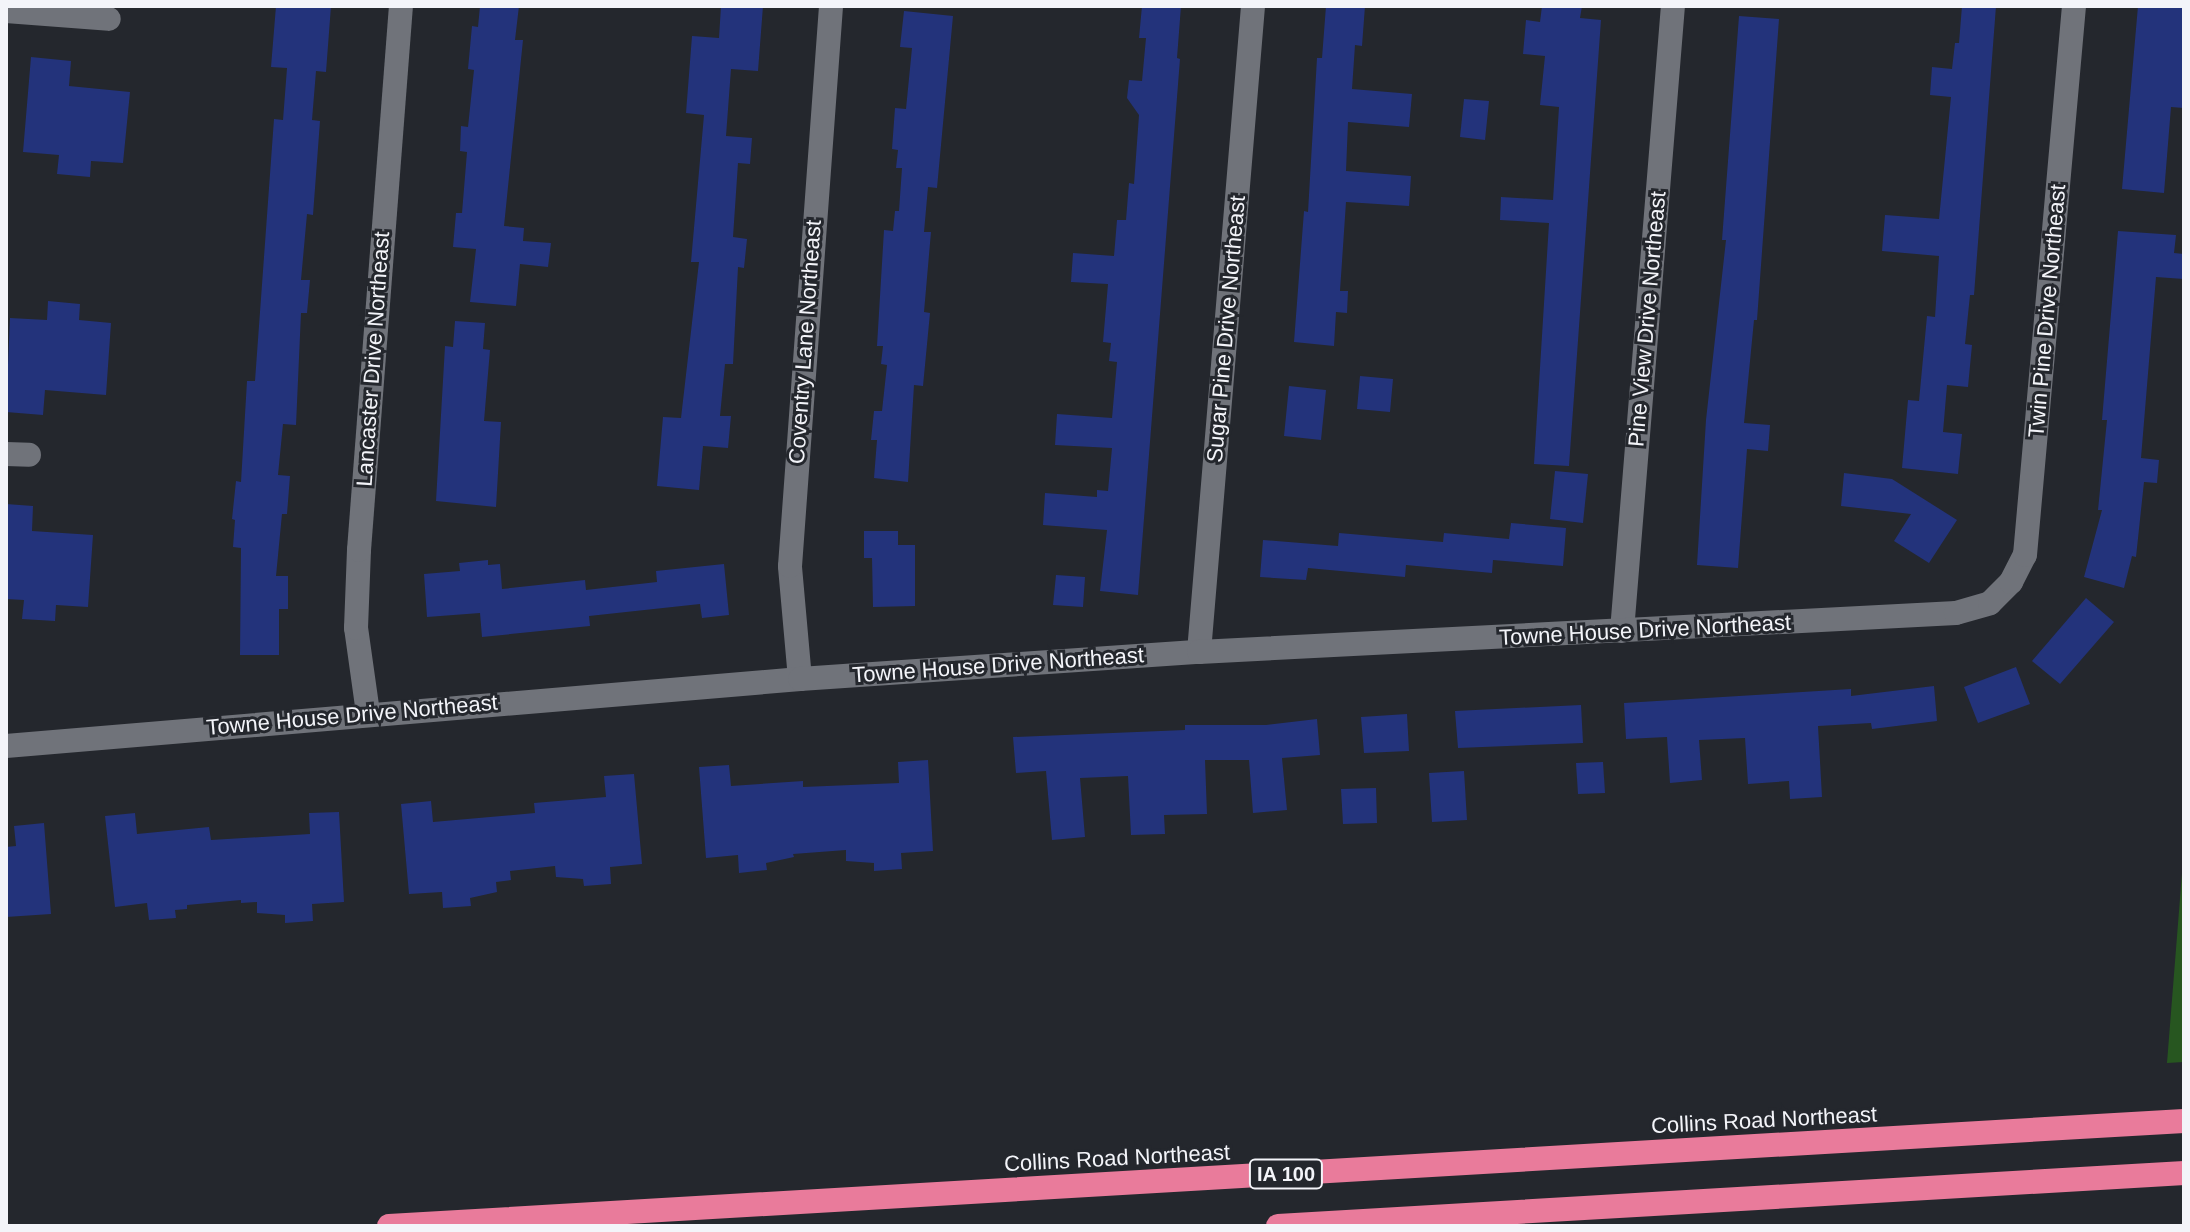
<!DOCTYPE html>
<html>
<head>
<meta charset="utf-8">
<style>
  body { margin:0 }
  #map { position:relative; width:2190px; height:1232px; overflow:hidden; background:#24272d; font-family:Helvetica,sans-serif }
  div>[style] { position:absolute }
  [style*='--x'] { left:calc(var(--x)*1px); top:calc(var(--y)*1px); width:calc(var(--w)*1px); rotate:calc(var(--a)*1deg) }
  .green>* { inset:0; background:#275620 }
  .building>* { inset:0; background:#23337b }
  .minor>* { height:24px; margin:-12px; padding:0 12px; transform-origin:12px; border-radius:12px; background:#70737a }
  .highway>* { height:24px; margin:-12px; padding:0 12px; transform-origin:12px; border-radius:12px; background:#e97b9b }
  span { translate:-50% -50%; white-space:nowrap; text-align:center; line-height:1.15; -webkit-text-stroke:6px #24272d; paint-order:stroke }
  .shield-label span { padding:2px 6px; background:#24272d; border:2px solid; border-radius:6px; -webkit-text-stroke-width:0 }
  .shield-label { font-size:20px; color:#f3f4f9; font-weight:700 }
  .street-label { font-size:22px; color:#f3f4f9 }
  .frame { position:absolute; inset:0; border:8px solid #f3f4f9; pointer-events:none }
</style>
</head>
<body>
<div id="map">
  <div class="green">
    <div style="clip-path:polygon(2184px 848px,2184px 1062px,2167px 1063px)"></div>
  </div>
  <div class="building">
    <div style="clip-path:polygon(276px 6px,331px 6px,326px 72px,316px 71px,312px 120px,320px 121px,313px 215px,307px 214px,301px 280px,310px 280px,307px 313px,301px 313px,296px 425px,283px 424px,278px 475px,290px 476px,287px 514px,282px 514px,276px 576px,288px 576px,288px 609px,279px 609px,279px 655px,240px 655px,241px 548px,233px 547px,235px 520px,232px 519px,236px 481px,241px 482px,247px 381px,255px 381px,274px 119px,283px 120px,287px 68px,271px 67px)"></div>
    <div style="clip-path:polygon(480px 6px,519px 6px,515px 40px,523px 40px,504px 226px,524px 228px,523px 241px,551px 243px,548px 267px,520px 264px,516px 306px,470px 302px,476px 249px,453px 247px,456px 213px,462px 213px,467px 152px,460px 151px,461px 126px,468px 127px,474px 70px,468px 69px,472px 26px,478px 27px)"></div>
    <div style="clip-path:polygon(721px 6px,763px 6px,758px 71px,731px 69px,726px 136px,752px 138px,750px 164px,738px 163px,733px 237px,747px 239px,744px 268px,738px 267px,733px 364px,725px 364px,720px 416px,731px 416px,728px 448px,703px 446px,699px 490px,657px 486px,663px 417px,681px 418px,699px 262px,691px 262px,704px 115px,686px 113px,692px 36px,719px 38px)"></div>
    <div style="clip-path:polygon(1142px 6px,1181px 6px,1177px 58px,1180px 59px,1138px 595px,1100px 591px,1107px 530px,1043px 525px,1045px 493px,1097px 497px,1097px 490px,1108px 491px,1112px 448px,1055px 445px,1057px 414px,1112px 418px,1117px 362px,1109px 361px,1111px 343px,1103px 342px,1108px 284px,1071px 282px,1073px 253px,1114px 256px,1117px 220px,1126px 220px,1129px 183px,1134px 184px,1139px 115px,1127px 98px,1129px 80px,1142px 81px,1146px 38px,1139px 38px)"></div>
    <div style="clip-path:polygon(1326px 6px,1365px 6px,1362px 46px,1355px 45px,1352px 89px,1412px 94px,1409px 127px,1348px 122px,1346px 171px,1411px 176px,1409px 206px,1346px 202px,1340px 291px,1348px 291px,1347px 313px,1336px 312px,1334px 346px,1294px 342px,1304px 211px,1308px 212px,1317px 58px,1322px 58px)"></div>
    <div style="clip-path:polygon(1542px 6px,1582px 6px,1580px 18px,1601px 20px,1569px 466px,1534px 464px,1549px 223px,1500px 220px,1501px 197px,1553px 200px,1559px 107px,1540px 105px,1545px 56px,1523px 54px,1526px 20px,1540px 22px)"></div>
    <div style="clip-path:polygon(1962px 6px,1996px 6px,1974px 295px,1970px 295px,1965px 344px,1972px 345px,1968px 387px,1947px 385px,1943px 432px,1962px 434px,1958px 474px,1902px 468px,1908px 400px,1919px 401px,1927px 316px,1935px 317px,1939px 256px,1882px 251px,1885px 215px,1939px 219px,1951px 97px,1930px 95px,1932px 67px,1952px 69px,1955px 43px,1959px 43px)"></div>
    <div style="clip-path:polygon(2138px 6px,2184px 6px,2184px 108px,2171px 107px,2164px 193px,2122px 189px)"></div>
    <div style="clip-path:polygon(904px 11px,953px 16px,937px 188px,928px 187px,924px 232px,931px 232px,924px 312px,930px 313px,923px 386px,914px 385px,908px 482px,874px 478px,877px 440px,871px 440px,874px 411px,882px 411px,887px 365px,881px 364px,883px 346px,877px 346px,884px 230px,893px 231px,895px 211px,899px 211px,902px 168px,896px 168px,898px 150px,892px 149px,895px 108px,906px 109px,912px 48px,900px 47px)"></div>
    <div style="clip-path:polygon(1739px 16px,1779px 19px,1757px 320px,1754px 320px,1744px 423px,1770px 425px,1768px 451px,1747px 449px,1738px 568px,1697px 565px,1706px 420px,1726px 240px,1722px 240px)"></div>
    <div style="clip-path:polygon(31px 57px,71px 61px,69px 86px,130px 92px,123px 163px,91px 161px,90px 177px,57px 174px,59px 155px,23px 152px)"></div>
    <div style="clip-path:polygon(1464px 99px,1489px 101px,1485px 140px,1460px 137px)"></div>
    <div style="clip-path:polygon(2118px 231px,2176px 235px,2174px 253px,2184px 254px,2184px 279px,2156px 277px,2141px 458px,2159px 460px,2157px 483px,2144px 482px,2136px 557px,2132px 556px,2124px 588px,2084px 577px,2102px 510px,2098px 510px,2107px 420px,2102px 420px)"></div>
    <div style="clip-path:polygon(48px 301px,80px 304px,79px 320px,111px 323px,106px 395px,45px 390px,43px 415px,6px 412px,10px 318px,47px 320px)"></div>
    <div style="clip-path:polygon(455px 321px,485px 323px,483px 349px,490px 350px,484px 421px,501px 422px,496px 507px,436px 501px,445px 346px,453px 347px)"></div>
    <div style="clip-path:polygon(1360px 376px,1393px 379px,1390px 412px,1357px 409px)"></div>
    <div style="clip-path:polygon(1289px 386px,1326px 390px,1321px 440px,1284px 436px)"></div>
    <div style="clip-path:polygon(1555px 471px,1588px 474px,1583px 523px,1550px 519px)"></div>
    <div style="clip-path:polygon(1844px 473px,1892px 479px,1957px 520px,1929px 563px,1894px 541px,1911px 514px,1841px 506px)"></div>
    <div style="clip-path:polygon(6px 504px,33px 506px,32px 531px,93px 535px,88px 607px,56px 605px,55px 621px,22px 619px,24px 600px,6px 599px)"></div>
    <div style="clip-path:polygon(1511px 523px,1566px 528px,1563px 566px,1493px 560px,1492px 573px,1406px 565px,1405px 577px,1308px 568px,1306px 580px,1260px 577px,1263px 540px,1338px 546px,1339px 533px,1443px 542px,1444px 533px,1509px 539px)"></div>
    <div style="clip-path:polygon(864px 531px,898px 531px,898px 545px,915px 545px,915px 606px,873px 607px,872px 558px,864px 558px)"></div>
    <div style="clip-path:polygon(488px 560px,488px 565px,500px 564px,502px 589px,585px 580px,586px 590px,657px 582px,656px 571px,724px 564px,729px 615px,702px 618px,700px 604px,589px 616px,590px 626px,482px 637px,480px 613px,427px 617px,424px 574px,460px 571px,459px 563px)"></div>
    <div style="clip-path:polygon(1056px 575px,1085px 577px,1083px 607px,1053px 605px)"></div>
    <div style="clip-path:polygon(2086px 598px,2114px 622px,2060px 684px,2032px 661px)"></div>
    <div style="clip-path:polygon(2016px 667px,2030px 704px,1978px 723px,1964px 687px)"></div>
    <div style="clip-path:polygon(1934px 686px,1937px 721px,1872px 729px,1871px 723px,1818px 726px,1822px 797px,1790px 799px,1789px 781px,1748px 784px,1745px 738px,1699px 740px,1702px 780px,1670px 783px,1667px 737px,1626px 739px,1624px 703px,1851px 689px,1851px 696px)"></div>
    <div style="clip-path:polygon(1581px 705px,1583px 743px,1458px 748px,1455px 711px)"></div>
    <div style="clip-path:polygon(1407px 714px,1409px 751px,1364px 753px,1361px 717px)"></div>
    <div style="clip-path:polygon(1317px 719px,1320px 755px,1282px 758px,1287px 810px,1253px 813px,1249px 760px,1205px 760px,1207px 814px,1164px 815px,1165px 834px,1131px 835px,1128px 776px,1080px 778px,1085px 837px,1052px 840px,1046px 771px,1016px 773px,1013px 737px,1185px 730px,1185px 725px,1266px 725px)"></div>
    <div style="clip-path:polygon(928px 760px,933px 851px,901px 853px,902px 869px,874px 871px,874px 863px,846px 861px,846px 850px,793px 854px,794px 857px,766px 863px,767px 870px,739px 873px,738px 855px,706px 858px,699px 767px,729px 765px,731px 786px,803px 781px,803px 787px,899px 783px,898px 762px)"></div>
    <div style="clip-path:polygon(1603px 762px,1605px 793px,1578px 794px,1576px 763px)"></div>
    <div style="clip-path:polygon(1464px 771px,1467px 820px,1432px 822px,1429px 773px)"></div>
    <div style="clip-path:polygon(634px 774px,642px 864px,610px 867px,611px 884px,584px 886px,583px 879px,556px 877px,555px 866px,510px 871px,511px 880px,496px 882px,497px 892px,470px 898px,471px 906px,443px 908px,442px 892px,409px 894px,401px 804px,431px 801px,433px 822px,535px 813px,534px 803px,606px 797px,604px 776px)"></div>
    <div style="clip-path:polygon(1376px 788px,1377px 823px,1343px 824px,1341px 789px)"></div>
    <div style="clip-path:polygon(339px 812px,344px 902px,312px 904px,313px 921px,285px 923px,285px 915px,257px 913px,257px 902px,241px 903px,241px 900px,187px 905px,187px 909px,175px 910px,176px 918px,149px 920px,147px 903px,115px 907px,105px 816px,135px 813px,137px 834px,209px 827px,211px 840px,310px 834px,309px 813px)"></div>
    <div style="clip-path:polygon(44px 823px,51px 914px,6px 917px,6px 847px,16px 846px,14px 826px)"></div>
  </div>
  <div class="minor">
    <div style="--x:6;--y:11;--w:103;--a:4.4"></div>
    <div style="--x:6;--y:454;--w:23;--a:2"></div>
    <div style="--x:1622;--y:631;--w:627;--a:-85.34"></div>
    <div style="--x:1199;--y:652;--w:648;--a:-85.22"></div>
    <div style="--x:800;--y:679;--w:113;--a:-95.1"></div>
    <div style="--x:790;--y:566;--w:561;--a:-85.81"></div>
    <div style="--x:368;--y:713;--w:86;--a:-98"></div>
    <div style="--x:356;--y:628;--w:78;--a:-87.8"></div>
    <div style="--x:359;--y:550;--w:546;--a:-85.59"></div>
    <div style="--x:6;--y:746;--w:797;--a:-4.82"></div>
    <div style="--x:800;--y:679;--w:400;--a:-3.9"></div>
    <div style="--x:1199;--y:652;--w:758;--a:-2.95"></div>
    <div style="--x:1956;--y:613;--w:35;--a:-16"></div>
    <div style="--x:1990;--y:603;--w:30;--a:-45"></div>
    <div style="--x:2011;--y:582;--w:30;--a:-63"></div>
    <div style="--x:2025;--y:555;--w:551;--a:-84.9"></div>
  </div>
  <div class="highway">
    <div style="--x:389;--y:1226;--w:1798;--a:-3.35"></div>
    <div style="--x:1278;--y:1226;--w:908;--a:-3.35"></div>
  </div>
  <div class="shield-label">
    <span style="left:1286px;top:1174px">IA 100</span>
  </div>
  <div class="street-label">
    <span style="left:2047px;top:311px;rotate:-85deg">Twin Pine Drive Northeast</span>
    <span style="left:1647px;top:319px;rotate:-85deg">Pine View Drive Northeast</span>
    <span style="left:1226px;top:329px;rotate:-85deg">Sugar Pine Drive Northeast</span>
    <span style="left:805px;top:342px;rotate:-86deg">Coventry Lane Northeast</span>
    <span style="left:373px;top:359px;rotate:-86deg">Lancaster Drive Northeast</span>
    <span style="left:1645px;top:630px;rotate:-3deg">Towne House Drive Northeast</span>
    <span style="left:998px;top:665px;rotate:-4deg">Towne House Drive Northeast</span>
    <span style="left:352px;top:715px;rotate:-5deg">Towne House Drive Northeast</span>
    <span style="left:1764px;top:1120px;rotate:-3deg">Collins Road Northeast</span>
    <span style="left:1117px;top:1158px;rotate:-3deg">Collins Road Northeast</span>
  </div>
  <div class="frame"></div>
</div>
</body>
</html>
